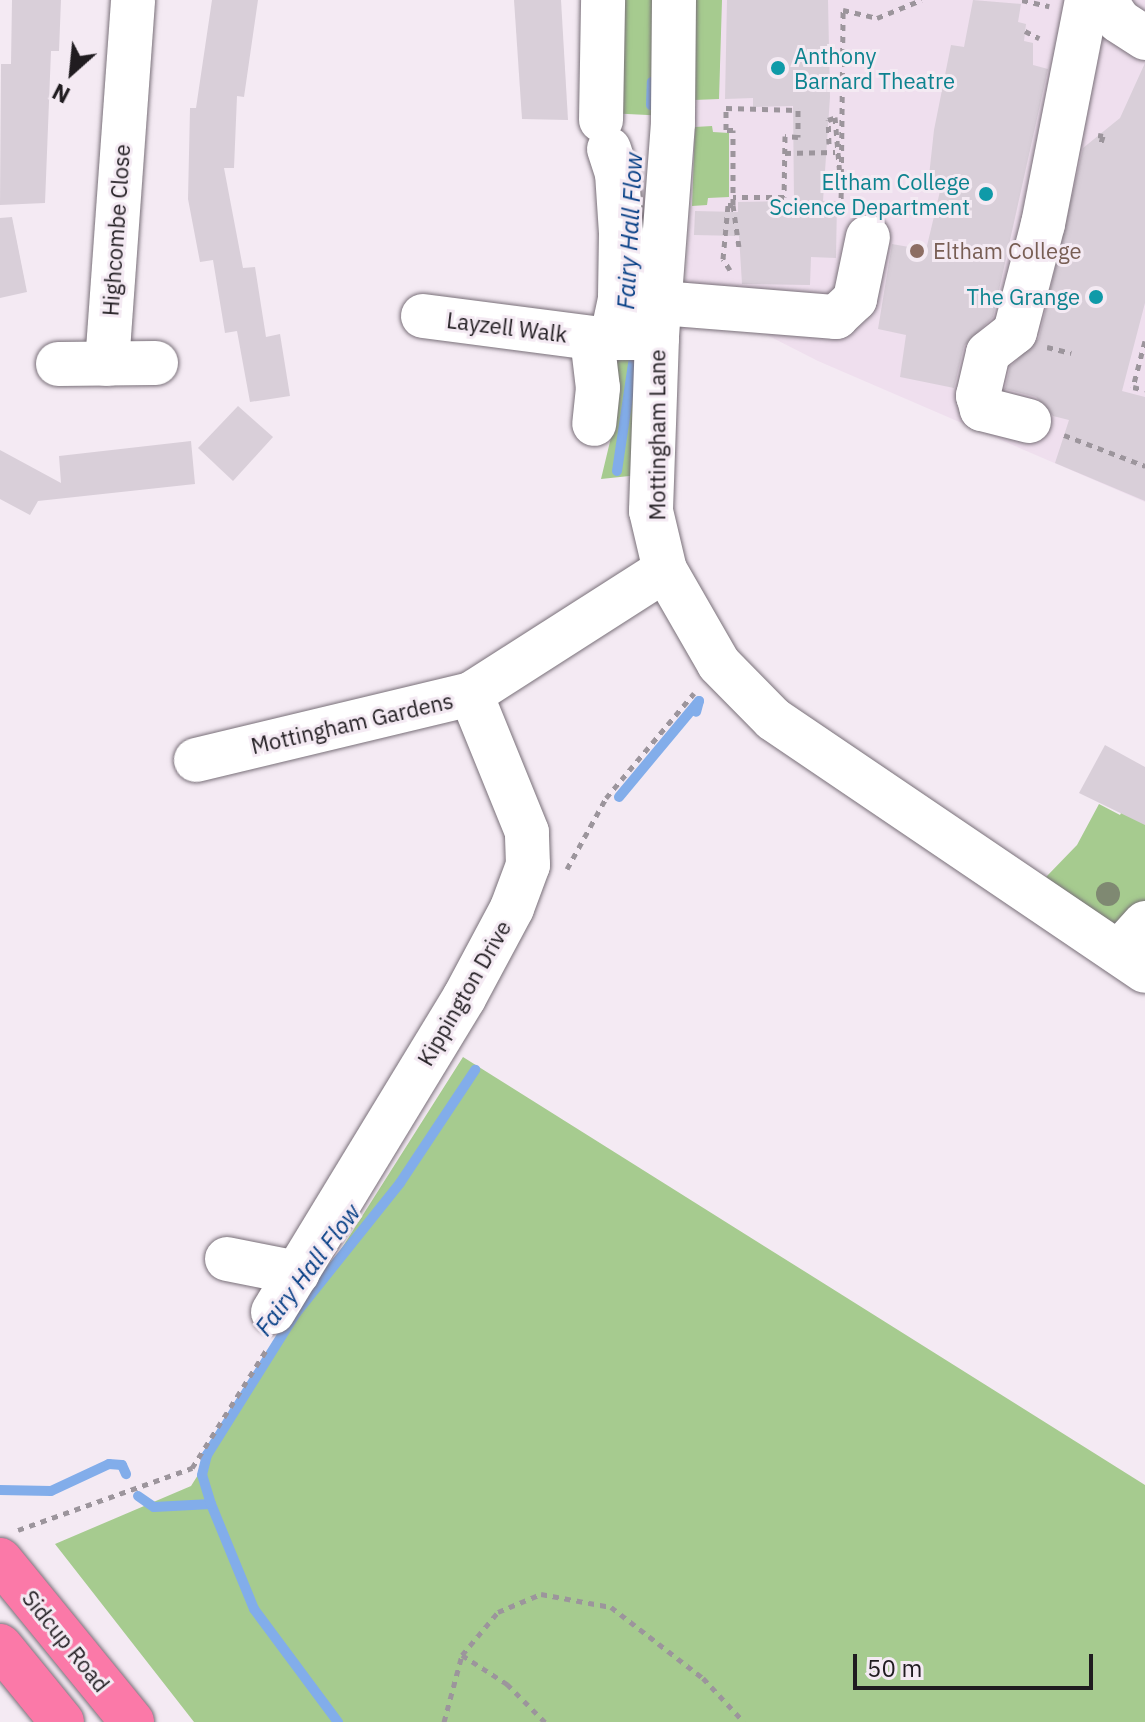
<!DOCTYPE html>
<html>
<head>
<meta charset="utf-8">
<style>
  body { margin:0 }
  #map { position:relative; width:1145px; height:1722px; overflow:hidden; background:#f4eaf3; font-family:"IBM Plex Sans",sans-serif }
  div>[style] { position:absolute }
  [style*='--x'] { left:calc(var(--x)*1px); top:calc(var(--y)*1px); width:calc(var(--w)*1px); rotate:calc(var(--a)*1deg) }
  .built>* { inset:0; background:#efdfee }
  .green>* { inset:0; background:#a6cb8f }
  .stream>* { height:10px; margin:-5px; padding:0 5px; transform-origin:5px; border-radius:5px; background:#82adea }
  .building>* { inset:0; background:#d9cfd9 }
  .path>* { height:5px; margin-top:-2.5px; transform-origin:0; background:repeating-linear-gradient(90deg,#9c959c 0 6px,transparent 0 12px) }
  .roads { filter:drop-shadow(0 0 2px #797079) drop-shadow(0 0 2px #797079) }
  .minor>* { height:44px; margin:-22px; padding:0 22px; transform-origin:22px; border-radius:22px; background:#fff }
  .highway>* { height:44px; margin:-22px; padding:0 22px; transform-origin:22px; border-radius:22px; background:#fb79a8 }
  .trees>* { width:24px; height:24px; margin:-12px; border-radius:50%; background:#7f8972 }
  .dots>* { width:22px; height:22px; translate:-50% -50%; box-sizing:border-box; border:4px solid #f4eaf3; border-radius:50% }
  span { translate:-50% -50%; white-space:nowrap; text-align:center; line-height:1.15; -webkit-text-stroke:6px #f4eaf3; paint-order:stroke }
  .culture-label { font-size:22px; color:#0d838f }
  .left { translate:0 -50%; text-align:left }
  .right { translate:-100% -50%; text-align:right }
  .street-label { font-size:22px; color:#201c20 }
  .education-label { font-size:22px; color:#785e54 }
  .water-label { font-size:24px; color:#053e85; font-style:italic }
  .north { position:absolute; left:32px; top:32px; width:80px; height:80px; -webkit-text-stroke:6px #f4eaf3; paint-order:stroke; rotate:207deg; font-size:22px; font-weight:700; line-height:32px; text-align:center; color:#201c20 }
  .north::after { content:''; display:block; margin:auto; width:28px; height:36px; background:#201c20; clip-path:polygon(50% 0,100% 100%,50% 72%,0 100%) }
  .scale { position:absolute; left:853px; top:1654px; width:240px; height:36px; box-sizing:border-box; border:4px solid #201c20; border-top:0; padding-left:10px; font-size:24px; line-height:28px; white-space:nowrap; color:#201c20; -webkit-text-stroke:6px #f4eaf3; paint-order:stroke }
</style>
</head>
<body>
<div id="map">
  <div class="built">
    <div style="clip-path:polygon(691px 0,1145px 0,1145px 502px,818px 361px,749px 326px,701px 325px,683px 331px,695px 127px)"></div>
  </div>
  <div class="green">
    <div style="clip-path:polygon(610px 0,664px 0,668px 116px,607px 113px)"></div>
    <div style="clip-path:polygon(691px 0,722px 0,719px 99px,694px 100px)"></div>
    <div style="clip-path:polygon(712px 126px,713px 132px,729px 133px,729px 197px,708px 198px,707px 205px,692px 206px,695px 127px)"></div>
    <div style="clip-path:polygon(618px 346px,650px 348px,639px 475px,601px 479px,613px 429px)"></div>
    <div style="clip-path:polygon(1145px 769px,1145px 901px,1133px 923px,1118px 927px,1046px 877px,1077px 845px,1099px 804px,1120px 815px)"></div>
    <div style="clip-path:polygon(463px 1057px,1145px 1485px,1145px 1722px,194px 1722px,55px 1544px,191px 1486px)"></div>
  </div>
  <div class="stream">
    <div style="--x:651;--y:105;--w:23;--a:-88"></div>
    <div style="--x:617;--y:471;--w:121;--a:-81.5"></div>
    <div style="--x:619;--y:797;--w:125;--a:-50.2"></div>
    <div style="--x:699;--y:701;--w:11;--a:105"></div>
    <div style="--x:0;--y:1490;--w:51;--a:1.1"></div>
    <div style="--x:51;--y:1491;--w:64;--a:-25"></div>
    <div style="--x:109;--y:1464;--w:13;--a:4"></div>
    <div style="--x:122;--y:1465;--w:10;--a:66"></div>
    <div style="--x:138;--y:1496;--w:19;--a:35"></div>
    <div style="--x:154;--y:1507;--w:57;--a:-3"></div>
    <div style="--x:211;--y:1504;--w:113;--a:67.7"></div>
    <div style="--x:254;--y:1609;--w:141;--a:53.4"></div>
    <div style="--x:211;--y:1504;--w:30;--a:-107"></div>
    <div style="--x:202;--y:1475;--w:21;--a:-76"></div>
    <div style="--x:207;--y:1455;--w:168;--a:-57.9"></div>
    <div style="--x:296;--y:1313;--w:166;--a:-51.3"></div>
    <div style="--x:400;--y:1183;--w:136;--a:-56.4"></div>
  </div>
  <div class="building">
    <div style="clip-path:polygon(12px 0,61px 0,59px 51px,51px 51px,45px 203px,0 205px,1px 64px,11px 64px)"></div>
    <div style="clip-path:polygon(212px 0,258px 0,244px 97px,237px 96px,234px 168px,224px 168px,243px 268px,255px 267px,266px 337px,280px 334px,290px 396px,250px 402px,237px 331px,225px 333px,213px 260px,200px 262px,188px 199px,190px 108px,196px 108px)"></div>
    <div style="clip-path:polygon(514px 0,561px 0,568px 120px,522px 119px)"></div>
    <div style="clip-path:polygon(727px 0,828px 0,830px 97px,823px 201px,837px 201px,836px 258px,811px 257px,810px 285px,742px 284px,739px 236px,694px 235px,695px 211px,738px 212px,738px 202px,794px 201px,793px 106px,753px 107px,753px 98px,725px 99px)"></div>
    <div style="clip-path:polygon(973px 0,1021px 4px,1018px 22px,1026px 24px,1024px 41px,1033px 43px,1033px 65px,1048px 69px,993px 317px,964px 346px,954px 388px,900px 377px,906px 335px,878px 329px,892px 244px,926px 250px,941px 187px,928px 185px,934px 130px,951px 45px,964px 47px)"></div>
    <div style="clip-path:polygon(1145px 63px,1145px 303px,1122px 391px,1145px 397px,1145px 501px,1055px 463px,1069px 420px,1053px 416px,1036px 397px,1005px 389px,1010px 367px,1039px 338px,1083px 148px,1120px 118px)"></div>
    <div style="clip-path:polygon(12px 217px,27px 292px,0 298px,0 218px)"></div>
    <div style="clip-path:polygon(238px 406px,273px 437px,233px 481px,198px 448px)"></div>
    <div style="clip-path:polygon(191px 441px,195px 484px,38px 501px,30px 515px,0 499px,0 450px,61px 483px,59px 456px)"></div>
    <div style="clip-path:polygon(1105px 745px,1145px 767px,1145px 825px,1079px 793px)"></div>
  </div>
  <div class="path">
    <div style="--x:1022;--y:0;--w:28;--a:13"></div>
    <div style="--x:1025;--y:31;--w:16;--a:27"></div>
    <div style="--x:835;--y:117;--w:72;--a:85.2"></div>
    <div style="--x:1098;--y:135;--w:5;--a:11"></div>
    <div style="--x:1103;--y:136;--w:10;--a:107"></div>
    <div style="--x:829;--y:144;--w:24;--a:-92"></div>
    <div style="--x:828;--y:120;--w:9;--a:-18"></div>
    <div style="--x:785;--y:153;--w:50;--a:-1.1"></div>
    <div style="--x:733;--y:205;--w:42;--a:81.9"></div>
    <div style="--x:841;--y:210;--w:200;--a:-89.4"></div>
    <div style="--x:843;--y:10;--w:35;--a:13"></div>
    <div style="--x:877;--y:18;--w:48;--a:-22.2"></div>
    <div style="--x:730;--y:270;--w:13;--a:-122"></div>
    <div style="--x:723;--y:259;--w:54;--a:-84.7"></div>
    <div style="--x:728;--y:205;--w:5;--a:0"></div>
    <div style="--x:733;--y:205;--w:75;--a:-90"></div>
    <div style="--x:733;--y:130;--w:7;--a:180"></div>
    <div style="--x:726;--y:130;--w:22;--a:-90"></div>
    <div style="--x:726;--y:108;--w:72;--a:1.6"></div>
    <div style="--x:798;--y:110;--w:27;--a:90"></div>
    <div style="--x:798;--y:137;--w:13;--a:-176"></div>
    <div style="--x:785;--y:136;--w:61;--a:90.9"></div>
    <div style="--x:784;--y:197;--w:51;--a:180"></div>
    <div style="--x:1145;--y:341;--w:48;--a:104.6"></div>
    <div style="--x:1133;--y:387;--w:12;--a:14"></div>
    <div style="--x:1047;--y:347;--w:25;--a:14"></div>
    <div style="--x:1064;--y:435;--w:87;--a:20.9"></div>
    <div style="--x:567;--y:869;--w:81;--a:-61.2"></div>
    <div style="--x:606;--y:798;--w:137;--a:-50"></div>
    <div style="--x:18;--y:1530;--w:185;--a:-19.6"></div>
    <div style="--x:192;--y:1468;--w:141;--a:-57.8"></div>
    <div style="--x:462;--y:1655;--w:54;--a:32.8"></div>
    <div style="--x:507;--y:1684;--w:54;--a:45"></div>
    <div style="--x:444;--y:1722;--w:69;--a:-75"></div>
    <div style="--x:462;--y:1655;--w:56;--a:-50.1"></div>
    <div style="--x:498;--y:1612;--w:47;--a:-22.7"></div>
    <div style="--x:541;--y:1594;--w:71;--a:10.5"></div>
    <div style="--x:611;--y:1607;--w:116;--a:37.7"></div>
    <div style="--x:703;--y:1678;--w:60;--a:47"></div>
  </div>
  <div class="roads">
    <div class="minor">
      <div style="--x:674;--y:0;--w:123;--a:90.5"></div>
      <div style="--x:673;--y:123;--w:216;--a:94.3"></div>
      <div style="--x:657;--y:338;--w:173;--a:92"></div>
      <div style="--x:651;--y:511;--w:61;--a:76.7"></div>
      <div style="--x:665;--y:570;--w:108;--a:60.1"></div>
      <div style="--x:719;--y:664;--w:77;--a:45.5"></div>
      <div style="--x:773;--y:719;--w:449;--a:34.1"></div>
      <div style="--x:1105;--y:0;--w:25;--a:56"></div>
      <div style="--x:1119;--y:21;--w:31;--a:33"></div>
      <div style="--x:601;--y:120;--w:120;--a:-89"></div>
      <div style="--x:609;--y:149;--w:25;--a:72"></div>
      <div style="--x:617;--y:173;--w:60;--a:86.2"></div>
      <div style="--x:621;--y:233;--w:66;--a:90.9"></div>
      <div style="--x:620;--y:299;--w:39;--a:102"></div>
      <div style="--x:661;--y:303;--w:176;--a:4.6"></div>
      <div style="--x:836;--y:317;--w:26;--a:-43"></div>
      <div style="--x:855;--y:299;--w:63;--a:-78.2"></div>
      <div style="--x:423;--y:316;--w:170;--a:7.4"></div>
      <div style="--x:592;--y:338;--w:65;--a:0"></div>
      <div style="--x:592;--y:338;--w:50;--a:83.2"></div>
      <div style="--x:598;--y:388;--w:36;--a:96"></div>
      <div style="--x:58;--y:364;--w:98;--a:-0.6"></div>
      <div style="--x:107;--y:364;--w:365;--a:-85.9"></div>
      <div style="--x:1029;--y:421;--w:49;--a:-165.7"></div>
      <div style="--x:982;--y:409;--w:14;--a:-107"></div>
      <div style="--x:978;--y:396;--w:44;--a:-76.9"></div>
      <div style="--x:988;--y:353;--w:34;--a:-38"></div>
      <div style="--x:1015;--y:332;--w:112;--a:-75.5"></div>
      <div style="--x:1043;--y:224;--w:228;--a:-78.9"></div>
      <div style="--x:196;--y:760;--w:283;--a:-13.5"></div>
      <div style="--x:471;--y:694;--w:230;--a:-32.6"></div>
      <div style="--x:1119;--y:952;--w:39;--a:-48"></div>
      <div style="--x:227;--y:1259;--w:72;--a:11.2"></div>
      <div style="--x:273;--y:1312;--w:368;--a:-58.7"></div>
      <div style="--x:464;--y:998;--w:102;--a:-61.9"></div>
      <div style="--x:512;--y:908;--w:46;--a:-69.6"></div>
      <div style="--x:528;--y:865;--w:33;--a:-92"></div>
      <div style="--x:527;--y:832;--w:149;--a:-112.1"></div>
    </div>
    <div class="highway">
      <div style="--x:0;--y:1560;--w:209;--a:50.8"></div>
      <div style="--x:0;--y:1646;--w:98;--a:50.8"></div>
    </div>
  </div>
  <div class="trees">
    <div style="left:1108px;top:894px"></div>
  </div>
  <div class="dots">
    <div style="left:778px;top:68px;background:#0f9aa8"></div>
    <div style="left:986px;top:194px;background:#0f9aa8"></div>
    <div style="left:917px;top:251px;background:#8d6e63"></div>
    <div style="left:1096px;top:297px;background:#0f9aa8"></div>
  </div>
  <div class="culture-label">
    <span class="left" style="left:794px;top:68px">Anthony<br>Barnard Theatre</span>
    <span class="right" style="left:970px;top:194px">Eltham College<br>Science Department</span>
    <span class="right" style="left:1080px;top:297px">The Grange</span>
  </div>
  <div class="street-label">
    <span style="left:116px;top:230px;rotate:-86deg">Highcombe Close</span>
    <span style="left:507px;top:327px;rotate:7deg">Layzell Walk</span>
    <span style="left:657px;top:435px;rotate:-90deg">Mottingham Lane</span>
    <span style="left:352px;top:723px;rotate:-13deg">Mottingham Gardens</span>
    <span style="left:464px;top:993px;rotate:-60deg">Kippington Drive</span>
    <span style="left:66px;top:1641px;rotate:51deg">Sidcup Road</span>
  </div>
  <div class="education-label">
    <span class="left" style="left:933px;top:251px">Eltham College</span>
  </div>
  <div class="water-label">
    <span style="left:630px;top:231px;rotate:-87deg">Fairy Hall Flow</span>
    <span style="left:308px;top:1270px;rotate:-53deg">Fairy Hall Flow</span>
  </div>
  <div class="north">N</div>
  <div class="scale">50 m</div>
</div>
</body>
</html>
